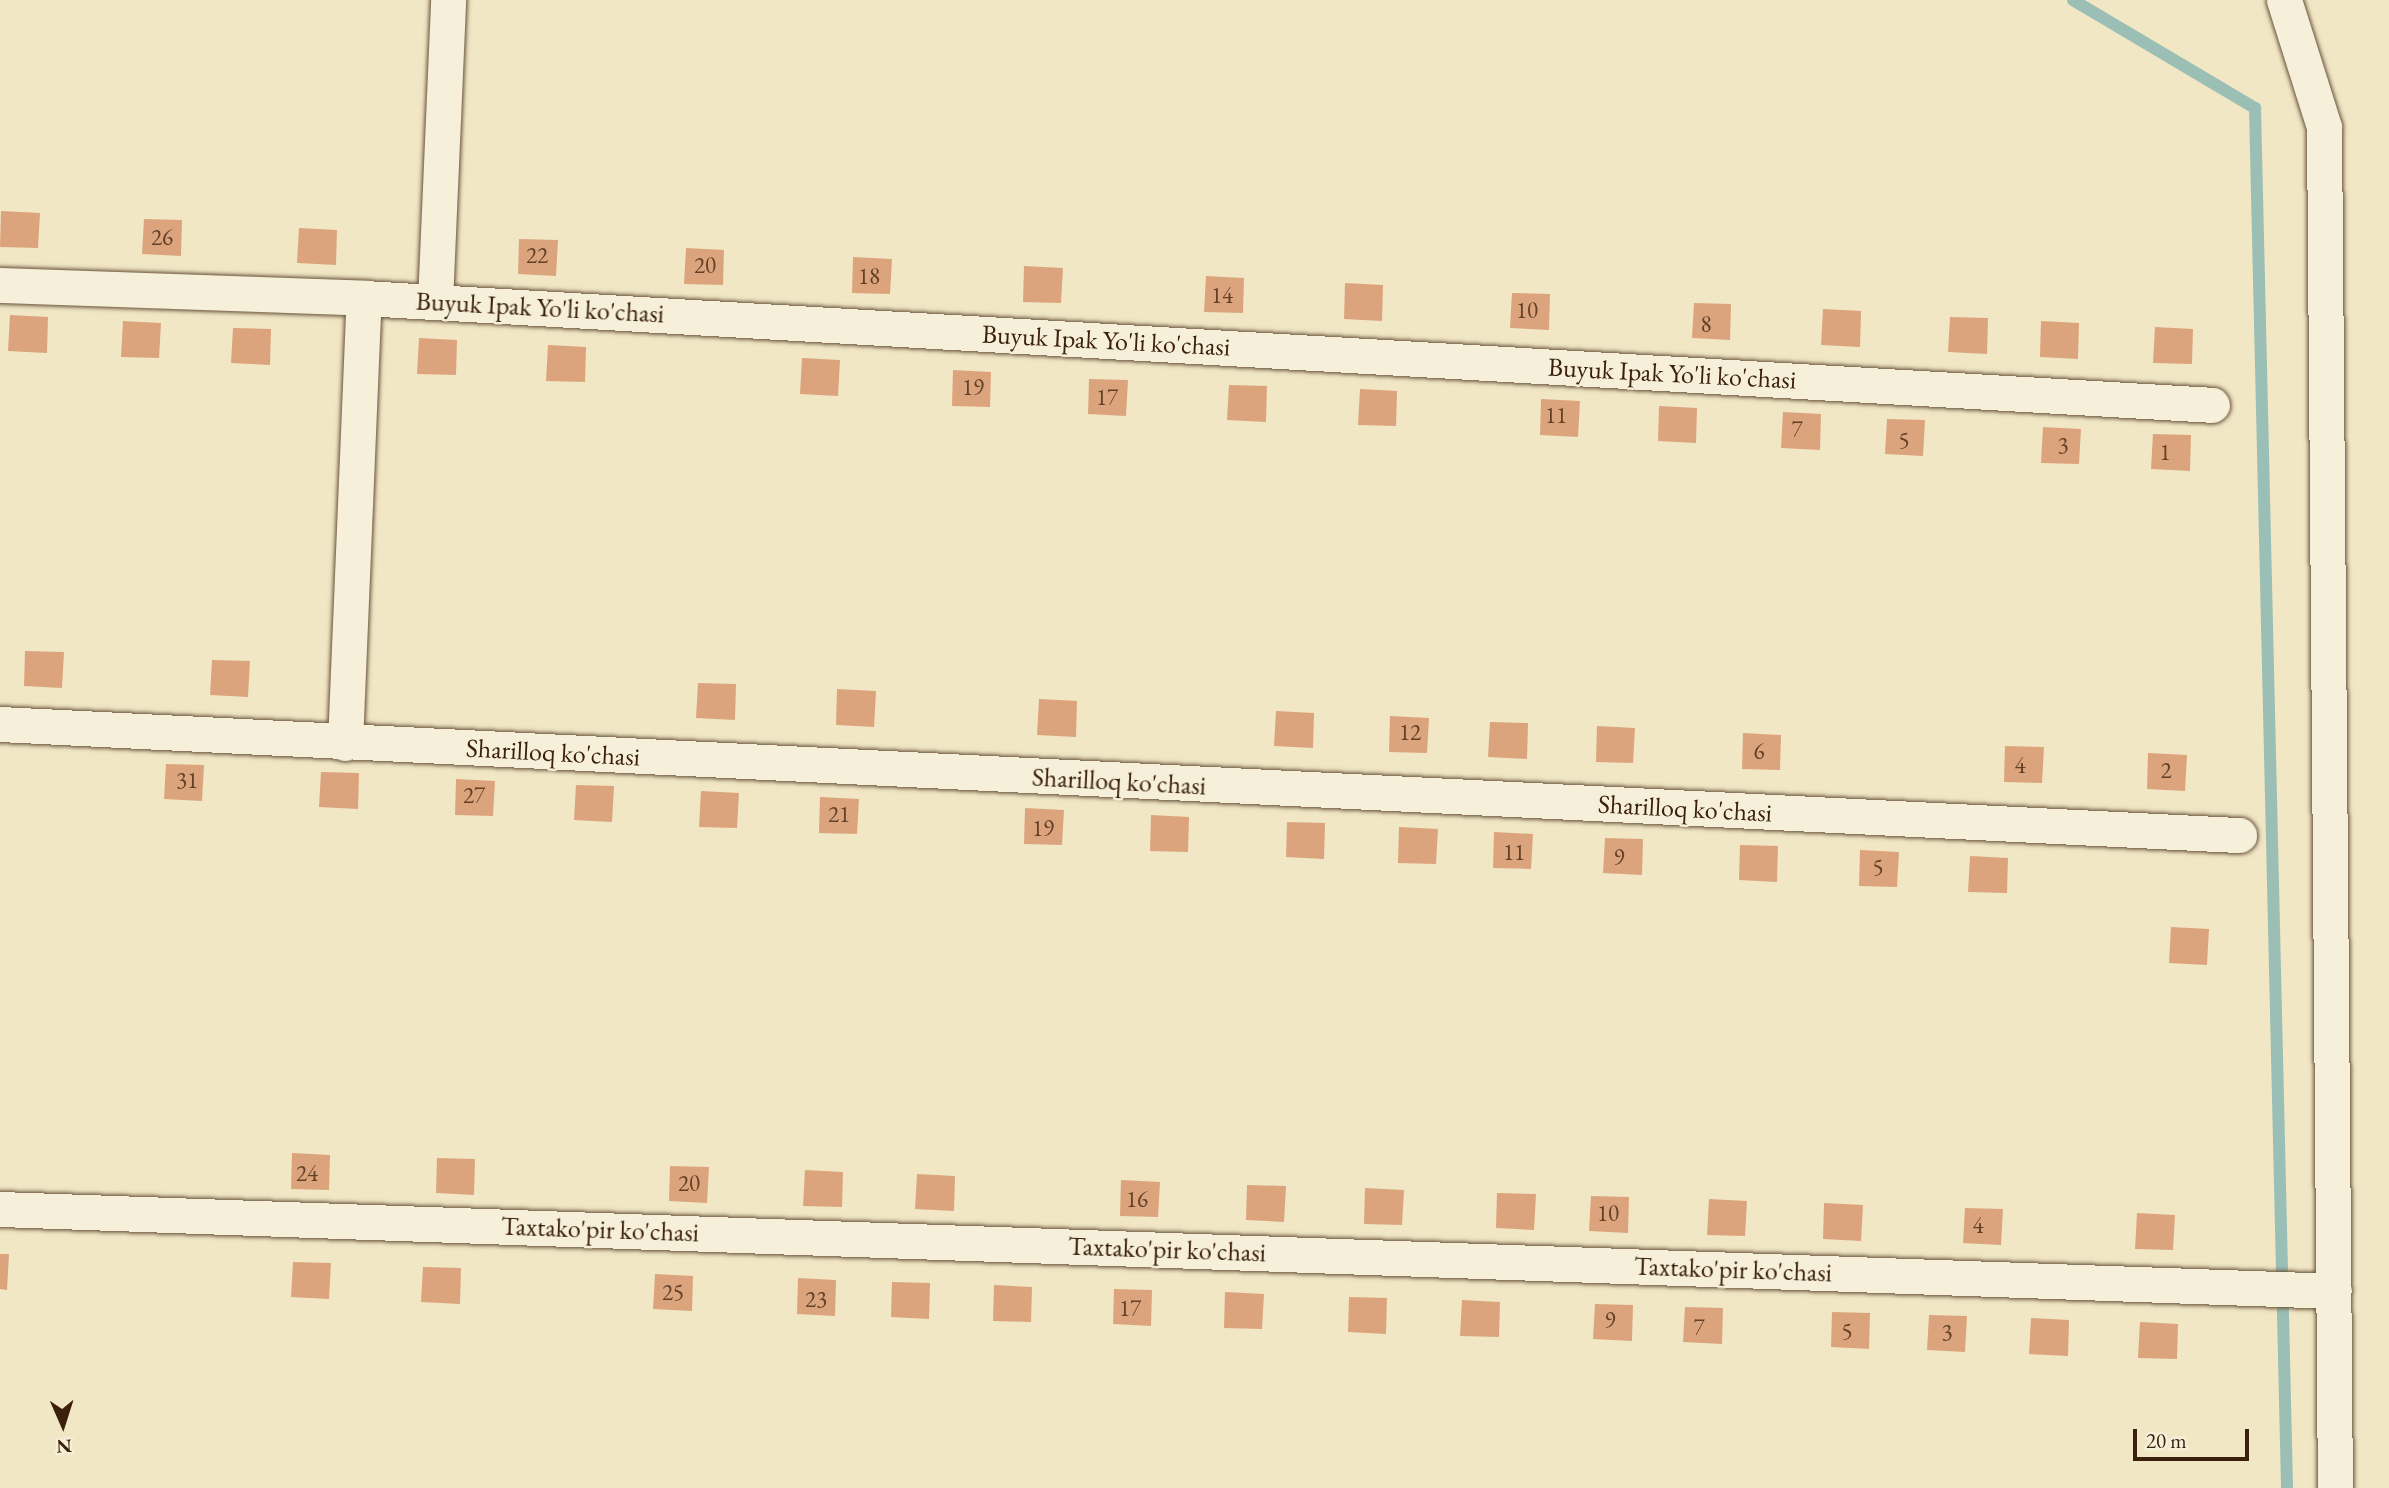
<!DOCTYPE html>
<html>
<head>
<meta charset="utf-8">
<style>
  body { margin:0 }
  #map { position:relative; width:2389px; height:1488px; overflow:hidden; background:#f1e7c5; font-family:"EB Garamond",serif }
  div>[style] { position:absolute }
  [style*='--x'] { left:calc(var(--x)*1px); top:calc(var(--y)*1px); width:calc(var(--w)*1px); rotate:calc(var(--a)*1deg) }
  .stream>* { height:12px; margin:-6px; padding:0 6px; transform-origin:6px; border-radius:6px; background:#9bbfb5 }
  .building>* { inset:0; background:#dca47d }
  .roads { filter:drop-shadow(0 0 2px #68523a) drop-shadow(0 0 2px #68523a) }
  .street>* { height:35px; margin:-17.5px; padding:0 17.5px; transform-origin:17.5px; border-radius:17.5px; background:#f6efd9 }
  span { translate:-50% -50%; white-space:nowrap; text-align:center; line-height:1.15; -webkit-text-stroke:5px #f6efd9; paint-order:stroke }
  .number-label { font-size:23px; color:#634128 }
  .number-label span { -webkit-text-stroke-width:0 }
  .street-label { font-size:26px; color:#3b200b }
  .north { position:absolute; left:28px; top:1390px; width:70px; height:70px; -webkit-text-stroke:5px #f6efd9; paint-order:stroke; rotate:177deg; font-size:19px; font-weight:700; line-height:28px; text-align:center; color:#3b200b }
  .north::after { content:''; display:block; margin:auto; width:24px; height:32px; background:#3b200b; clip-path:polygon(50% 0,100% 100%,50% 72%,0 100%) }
  .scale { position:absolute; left:2133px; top:1429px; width:116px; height:32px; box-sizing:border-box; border:4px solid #3b200b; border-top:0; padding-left:9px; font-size:21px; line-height:24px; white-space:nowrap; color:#3b200b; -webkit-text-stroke:5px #f6efd9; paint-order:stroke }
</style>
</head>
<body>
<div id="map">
  <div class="stream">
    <div style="--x:2073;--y:0;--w:212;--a:30.7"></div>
    <div style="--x:2255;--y:108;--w:1380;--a:88.67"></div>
  </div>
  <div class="building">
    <div style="clip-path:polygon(1px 211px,40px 213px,38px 248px,0 247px)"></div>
    <div style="clip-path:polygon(144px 219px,182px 220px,181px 256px,142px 254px)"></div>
    <div style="clip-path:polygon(299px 228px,337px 230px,336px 265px,297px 263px)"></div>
    <div style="clip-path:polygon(519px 239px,558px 240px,556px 276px,518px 274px)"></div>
    <div style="clip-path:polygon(686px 248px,724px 250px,723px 285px,684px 284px)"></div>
    <div style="clip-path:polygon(853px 257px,892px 259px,890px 294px,852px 293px)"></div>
    <div style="clip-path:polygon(1024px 266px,1063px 268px,1061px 303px,1023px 302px)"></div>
    <div style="clip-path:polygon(1206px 276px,1244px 278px,1243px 313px,1204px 312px)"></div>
    <div style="clip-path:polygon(1345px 283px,1383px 285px,1382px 321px,1344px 319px)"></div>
    <div style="clip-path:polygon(1512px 293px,1550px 294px,1549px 330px,1510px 328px)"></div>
    <div style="clip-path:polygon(1694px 303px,1731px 304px,1730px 340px,1692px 338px)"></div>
    <div style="clip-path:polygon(1823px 309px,1861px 311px,1860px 347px,1821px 345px)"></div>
    <div style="clip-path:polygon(10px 315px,48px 317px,47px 353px,8px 351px)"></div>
    <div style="clip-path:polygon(1950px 317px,1988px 318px,1987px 354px,1948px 352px)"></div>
    <div style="clip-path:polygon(123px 321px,161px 323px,159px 358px,121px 357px)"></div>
    <div style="clip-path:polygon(2041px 321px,2079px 323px,2078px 359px,2040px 357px)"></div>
    <div style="clip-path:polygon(2155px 327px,2193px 329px,2192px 364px,2153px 363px)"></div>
    <div style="clip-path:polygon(233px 328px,271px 329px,270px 365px,231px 363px)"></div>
    <div style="clip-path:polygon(419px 338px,457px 340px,456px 375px,417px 374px)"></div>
    <div style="clip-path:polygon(548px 345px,586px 347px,585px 382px,546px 381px)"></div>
    <div style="clip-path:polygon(802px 358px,840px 360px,838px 396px,800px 394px)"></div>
    <div style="clip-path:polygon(953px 370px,991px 372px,990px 407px,952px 406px)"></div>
    <div style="clip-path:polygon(1089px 379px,1128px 380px,1126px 416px,1088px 414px)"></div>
    <div style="clip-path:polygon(1229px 385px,1267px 386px,1266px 422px,1227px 420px)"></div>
    <div style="clip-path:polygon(1360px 389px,1397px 391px,1396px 426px,1358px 425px)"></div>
    <div style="clip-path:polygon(1541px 399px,1580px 401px,1578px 437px,1540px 435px)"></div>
    <div style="clip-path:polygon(1659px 406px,1697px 408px,1696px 443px,1658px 441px)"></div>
    <div style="clip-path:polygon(1783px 412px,1821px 414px,1820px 450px,1781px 448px)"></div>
    <div style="clip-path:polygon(1887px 419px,1925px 420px,1923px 456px,1885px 454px)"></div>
    <div style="clip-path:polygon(2043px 427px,2081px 429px,2079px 464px,2041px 463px)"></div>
    <div style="clip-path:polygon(2153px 434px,2191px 435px,2190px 471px,2151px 469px)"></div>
    <div style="clip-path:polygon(25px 651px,64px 652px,62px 688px,24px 686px)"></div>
    <div style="clip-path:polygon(212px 660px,250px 661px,248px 697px,210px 695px)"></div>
    <div style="clip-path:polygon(698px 683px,736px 684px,735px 720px,696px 718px)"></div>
    <div style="clip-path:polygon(837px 689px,876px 691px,874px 727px,836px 725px)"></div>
    <div style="clip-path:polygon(1039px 699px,1077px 701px,1076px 737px,1037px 735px)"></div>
    <div style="clip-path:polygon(1276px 711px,1314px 713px,1313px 748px,1274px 746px)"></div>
    <div style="clip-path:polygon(1390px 716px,1429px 718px,1427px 753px,1389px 752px)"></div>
    <div style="clip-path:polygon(1490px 722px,1528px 723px,1527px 759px,1488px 757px)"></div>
    <div style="clip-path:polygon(1597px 726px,1635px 728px,1633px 763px,1596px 762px)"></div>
    <div style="clip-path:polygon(1743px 733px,1781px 735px,1780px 770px,1742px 769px)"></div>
    <div style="clip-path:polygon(2005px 746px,2044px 747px,2042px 783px,2004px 782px)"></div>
    <div style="clip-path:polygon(2148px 753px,2187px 755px,2185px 791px,2147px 789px)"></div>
    <div style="clip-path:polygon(166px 764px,204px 765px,202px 801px,164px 799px)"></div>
    <div style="clip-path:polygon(321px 772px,359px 773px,358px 809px,319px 807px)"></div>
    <div style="clip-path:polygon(456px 779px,495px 781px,493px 816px,455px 815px)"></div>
    <div style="clip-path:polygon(576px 785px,614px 786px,612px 822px,574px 820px)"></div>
    <div style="clip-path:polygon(701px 791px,739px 793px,737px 828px,699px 827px)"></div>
    <div style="clip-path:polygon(820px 797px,859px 799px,857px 834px,819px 833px)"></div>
    <div style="clip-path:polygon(1025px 808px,1064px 810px,1062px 845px,1024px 844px)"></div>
    <div style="clip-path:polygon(1151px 815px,1189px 817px,1188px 852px,1150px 851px)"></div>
    <div style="clip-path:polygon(1287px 822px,1325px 823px,1324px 859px,1286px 857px)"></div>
    <div style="clip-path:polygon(1399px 827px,1438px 829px,1436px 864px,1398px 863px)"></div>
    <div style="clip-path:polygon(1494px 832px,1533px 834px,1531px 869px,1493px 868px)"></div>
    <div style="clip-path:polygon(1605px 838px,1643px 839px,1642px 875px,1603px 873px)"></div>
    <div style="clip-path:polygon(1740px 845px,1778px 846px,1777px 882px,1739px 880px)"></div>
    <div style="clip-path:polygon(1860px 850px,1899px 852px,1897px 887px,1859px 886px)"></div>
    <div style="clip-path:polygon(1970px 856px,2008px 858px,2007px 893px,1968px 892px)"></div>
    <div style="clip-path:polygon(2171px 927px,2209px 929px,2207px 965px,2169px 963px)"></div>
    <div style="clip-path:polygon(292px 1153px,330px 1155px,329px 1190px,291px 1189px)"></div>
    <div style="clip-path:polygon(437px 1158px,475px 1159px,474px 1195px,436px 1193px)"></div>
    <div style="clip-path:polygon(670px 1166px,709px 1167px,707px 1203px,669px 1201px)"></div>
    <div style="clip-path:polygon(805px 1170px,843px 1172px,842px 1207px,803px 1206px)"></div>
    <div style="clip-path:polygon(917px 1174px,955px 1176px,954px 1211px,915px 1209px)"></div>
    <div style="clip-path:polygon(1121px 1180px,1160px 1182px,1158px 1217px,1120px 1216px)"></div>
    <div style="clip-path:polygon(1247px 1185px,1286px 1186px,1284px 1222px,1246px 1220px)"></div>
    <div style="clip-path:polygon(1365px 1188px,1404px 1190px,1402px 1225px,1364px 1224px)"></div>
    <div style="clip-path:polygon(1497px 1193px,1536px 1194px,1534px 1230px,1496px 1228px)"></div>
    <div style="clip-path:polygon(1591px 1196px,1629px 1197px,1628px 1233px,1589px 1231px)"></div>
    <div style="clip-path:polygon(1709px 1199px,1747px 1201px,1745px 1236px,1707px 1235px)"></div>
    <div style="clip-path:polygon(1824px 1203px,1863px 1205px,1861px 1241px,1823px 1239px)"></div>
    <div style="clip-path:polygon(1965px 1208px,2003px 1209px,2001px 1245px,1963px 1243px)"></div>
    <div style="clip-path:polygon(2137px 1213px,2175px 1215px,2173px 1250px,2135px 1249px)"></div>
    <div style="clip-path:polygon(0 1254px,9px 1254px,7px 1290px,0 1289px)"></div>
    <div style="clip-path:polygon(293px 1262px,331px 1263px,329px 1299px,291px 1297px)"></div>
    <div style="clip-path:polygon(423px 1267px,461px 1268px,460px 1304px,421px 1302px)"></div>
    <div style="clip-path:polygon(655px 1274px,693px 1276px,692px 1311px,653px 1309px)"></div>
    <div style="clip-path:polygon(798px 1278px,836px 1280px,835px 1316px,797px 1314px)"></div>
    <div style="clip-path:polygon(892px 1282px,930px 1283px,929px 1319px,891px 1317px)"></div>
    <div style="clip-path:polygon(994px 1285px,1032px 1287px,1031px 1322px,993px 1321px)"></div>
    <div style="clip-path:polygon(1114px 1289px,1152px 1290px,1151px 1326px,1113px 1324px)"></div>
    <div style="clip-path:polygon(1225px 1292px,1264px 1294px,1262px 1329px,1224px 1328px)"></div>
    <div style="clip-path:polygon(1349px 1297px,1387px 1298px,1386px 1334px,1348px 1332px)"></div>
    <div style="clip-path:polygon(1462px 1300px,1500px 1302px,1499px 1337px,1460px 1336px)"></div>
    <div style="clip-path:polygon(1595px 1304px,1633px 1305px,1632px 1341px,1593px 1339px)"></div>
    <div style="clip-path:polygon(1685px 1307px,1723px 1308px,1722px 1344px,1683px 1342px)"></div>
    <div style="clip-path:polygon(1832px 1312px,1870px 1313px,1869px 1349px,1831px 1347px)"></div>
    <div style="clip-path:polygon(1929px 1315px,1967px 1316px,1965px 1352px,1927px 1350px)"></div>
    <div style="clip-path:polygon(2031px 1318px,2069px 1320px,2068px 1356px,2029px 1354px)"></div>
    <div style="clip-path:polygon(2140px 1322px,2178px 1324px,2177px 1359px,2138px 1358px)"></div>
  </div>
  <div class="roads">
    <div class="street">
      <div style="--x:2284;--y:0;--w:133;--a:72.5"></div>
      <div style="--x:2324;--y:127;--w:1361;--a:89.54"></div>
      <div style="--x:0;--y:285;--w:364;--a:2"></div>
      <div style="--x:364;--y:298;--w:1851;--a:3.31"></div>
      <div style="--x:435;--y:302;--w:302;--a:-87.5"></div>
      <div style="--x:0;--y:724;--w:2242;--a:2.84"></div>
      <div style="--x:345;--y:743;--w:445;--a:-87.6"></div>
      <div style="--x:0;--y:1209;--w:2335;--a:2.01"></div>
    </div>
  </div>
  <div class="number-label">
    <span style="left:162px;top:237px">26</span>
    <span style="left:537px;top:255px">22</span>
    <span style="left:705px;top:265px">20</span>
    <span style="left:869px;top:276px">18</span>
    <span style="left:1222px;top:295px">14</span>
    <span style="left:1527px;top:310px">10</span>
    <span style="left:1706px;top:324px">8</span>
    <span style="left:973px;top:387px">19</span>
    <span style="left:1107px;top:397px">17</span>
    <span style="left:1556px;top:415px">11</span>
    <span style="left:1797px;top:429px">7</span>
    <span style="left:1904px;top:440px">5</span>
    <span style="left:2063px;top:445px">3</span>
    <span style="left:2165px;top:452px">1</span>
    <span style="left:1410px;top:732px">12</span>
    <span style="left:1759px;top:751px">6</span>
    <span style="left:2020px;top:765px">4</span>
    <span style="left:2166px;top:770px">2</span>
    <span style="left:187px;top:780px">31</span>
    <span style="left:474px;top:795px">27</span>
    <span style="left:839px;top:814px">21</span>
    <span style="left:1043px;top:828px">19</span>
    <span style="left:1514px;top:852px">11</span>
    <span style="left:1619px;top:857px">9</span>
    <span style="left:1878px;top:867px">5</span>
    <span style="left:307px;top:1173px">24</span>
    <span style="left:689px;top:1183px">20</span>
    <span style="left:1137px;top:1199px">16</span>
    <span style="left:1608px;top:1213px">10</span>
    <span style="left:1978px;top:1225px">4</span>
    <span style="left:673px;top:1292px">25</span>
    <span style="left:816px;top:1299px">23</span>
    <span style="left:1130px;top:1308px">17</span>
    <span style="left:1610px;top:1320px">9</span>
    <span style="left:1699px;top:1327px">7</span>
    <span style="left:1847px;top:1331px">5</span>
    <span style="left:1947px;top:1332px">3</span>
  </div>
  <div class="street-label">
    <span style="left:540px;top:308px;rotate:3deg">Buyuk Ipak Yo'li ko'chasi</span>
    <span style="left:1106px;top:341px;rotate:3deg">Buyuk Ipak Yo'li ko'chasi</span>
    <span style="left:1672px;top:374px;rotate:3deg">Buyuk Ipak Yo'li ko'chasi</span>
    <span style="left:553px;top:753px;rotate:3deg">Sharilloq ko'chasi</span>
    <span style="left:1119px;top:782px;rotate:3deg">Sharilloq ko'chasi</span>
    <span style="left:1685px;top:809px;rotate:3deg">Sharilloq ko'chasi</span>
    <span style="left:600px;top:1230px;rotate:2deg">Taxtako'pir ko'chasi</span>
    <span style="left:1167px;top:1250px;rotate:2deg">Taxtako'pir ko'chasi</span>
    <span style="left:1733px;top:1270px;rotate:2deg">Taxtako'pir ko'chasi</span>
  </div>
  <div class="north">N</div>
  <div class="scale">20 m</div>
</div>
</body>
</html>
